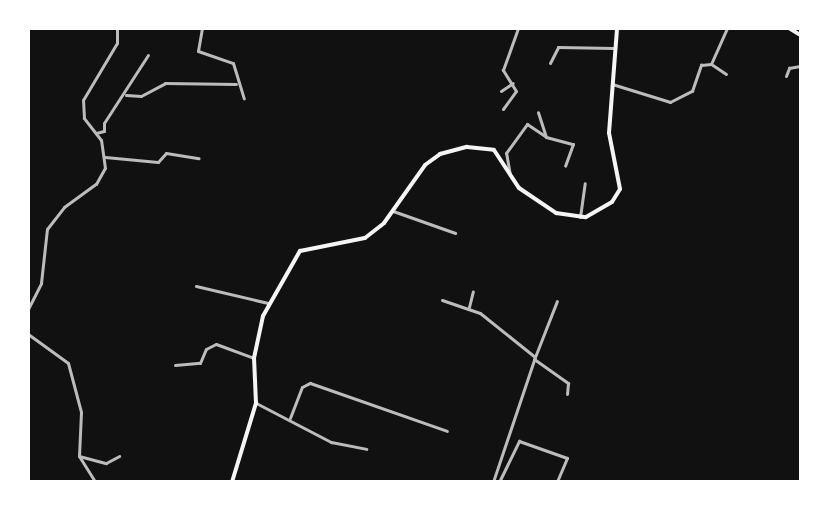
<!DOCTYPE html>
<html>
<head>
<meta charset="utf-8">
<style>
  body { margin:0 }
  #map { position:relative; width:829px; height:510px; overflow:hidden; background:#111; font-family:Mulish,sans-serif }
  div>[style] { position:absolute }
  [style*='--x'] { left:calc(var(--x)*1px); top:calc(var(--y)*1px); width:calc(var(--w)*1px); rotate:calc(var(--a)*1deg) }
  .minor>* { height:3px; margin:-1.5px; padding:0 1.5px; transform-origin:1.5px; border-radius:1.5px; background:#bcbcbc }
  .tertiary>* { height:3px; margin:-1.5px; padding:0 1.5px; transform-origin:1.5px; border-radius:1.5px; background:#bcbcbc }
  .secondary>* { height:4px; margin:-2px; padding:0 2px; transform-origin:2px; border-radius:2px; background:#f5f5f5 }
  span { translate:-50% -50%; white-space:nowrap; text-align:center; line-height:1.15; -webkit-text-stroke:6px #fff; paint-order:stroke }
  .frame { position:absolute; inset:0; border:30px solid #fff; pointer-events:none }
</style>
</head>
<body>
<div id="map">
  <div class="minor">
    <div style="--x:202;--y:28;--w:23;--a:100"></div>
    <div style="--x:198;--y:51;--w:37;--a:19"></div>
    <div style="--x:233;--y:63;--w:37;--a:73"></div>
    <div style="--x:550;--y:63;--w:18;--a:-63"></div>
    <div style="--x:558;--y:47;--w:55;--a:1"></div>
    <div style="--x:726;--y:74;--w:18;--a:-146"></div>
    <div style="--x:711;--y:64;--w:39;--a:-66"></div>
    <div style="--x:786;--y:76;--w:9;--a:-69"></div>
    <div style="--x:789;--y:68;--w:11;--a:-10"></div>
    <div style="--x:612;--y:84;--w:61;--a:17.2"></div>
    <div style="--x:670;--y:102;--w:25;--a:-27"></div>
    <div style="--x:692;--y:91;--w:28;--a:-71"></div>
    <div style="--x:701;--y:65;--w:10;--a:-6"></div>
    <div style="--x:501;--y:91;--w:14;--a:-34"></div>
    <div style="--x:126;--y:95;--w:15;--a:4"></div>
    <div style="--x:141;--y:96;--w:27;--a:-28"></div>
    <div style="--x:165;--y:83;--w:71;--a:0.8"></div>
    <div style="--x:503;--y:109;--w:22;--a:-54"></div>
    <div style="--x:516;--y:91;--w:25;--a:-122"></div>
    <div style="--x:503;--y:70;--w:45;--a:-70.3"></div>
    <div style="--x:96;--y:133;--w:8;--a:-14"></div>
    <div style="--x:104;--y:131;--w:8;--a:-90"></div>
    <div style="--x:104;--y:123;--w:81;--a:-57.1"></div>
    <div style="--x:546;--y:137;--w:28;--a:15"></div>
    <div style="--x:573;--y:144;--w:23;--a:110"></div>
    <div style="--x:105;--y:157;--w:53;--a:5.4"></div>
    <div style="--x:158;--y:162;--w:12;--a:-48"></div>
    <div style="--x:166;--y:153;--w:33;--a:9"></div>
    <div style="--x:510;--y:175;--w:22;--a:-100"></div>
    <div style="--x:506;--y:153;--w:36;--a:-54"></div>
    <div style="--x:527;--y:124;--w:23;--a:34"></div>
    <div style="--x:546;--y:137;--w:26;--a:-108"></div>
    <div style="--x:393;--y:211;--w:66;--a:19.5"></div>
    <div style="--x:580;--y:217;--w:34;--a:-82"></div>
    <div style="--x:196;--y:286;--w:74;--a:13.3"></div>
    <div style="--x:442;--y:300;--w:40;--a:18.9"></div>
    <div style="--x:480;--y:313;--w:70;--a:38.7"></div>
    <div style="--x:535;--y:357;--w:132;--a:108.6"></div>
    <div style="--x:469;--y:307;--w:16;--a:-76"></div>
    <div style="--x:28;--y:309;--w:29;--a:-63"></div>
    <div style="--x:41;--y:283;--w:54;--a:-83.7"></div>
    <div style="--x:47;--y:229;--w:28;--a:-52"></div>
    <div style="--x:64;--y:207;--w:39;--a:-36"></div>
    <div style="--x:96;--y:184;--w:18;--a:-61"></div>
    <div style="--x:105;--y:168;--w:28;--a:-98"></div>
    <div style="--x:101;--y:140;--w:28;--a:-128"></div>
    <div style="--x:84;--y:118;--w:18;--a:-93"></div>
    <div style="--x:83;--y:100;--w:66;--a:-59.2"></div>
    <div style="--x:117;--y:43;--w:15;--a:-90"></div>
    <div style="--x:535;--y:357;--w:60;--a:-68.6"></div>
    <div style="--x:534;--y:359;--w:42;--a:35.2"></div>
    <div style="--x:568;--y:383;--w:11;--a:95"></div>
    <div style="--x:175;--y:365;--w:25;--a:-5"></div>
    <div style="--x:200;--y:363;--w:15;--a:-67"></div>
    <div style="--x:206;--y:349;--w:11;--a:-27"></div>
    <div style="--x:216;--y:344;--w:40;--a:20.2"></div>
    <div style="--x:256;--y:403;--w:85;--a:27.5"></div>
    <div style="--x:331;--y:442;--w:36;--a:11"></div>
    <div style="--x:290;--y:418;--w:33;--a:-69"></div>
    <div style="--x:302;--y:387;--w:9;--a:-27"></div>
    <div style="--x:310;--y:383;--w:145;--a:19.3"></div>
    <div style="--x:79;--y:456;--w:28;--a:15"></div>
    <div style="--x:106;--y:463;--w:15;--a:-28"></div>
    <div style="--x:499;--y:482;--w:46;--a:-64"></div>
    <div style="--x:519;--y:441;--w:51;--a:19.5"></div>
    <div style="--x:567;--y:458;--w:26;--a:113"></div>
  </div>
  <div class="tertiary">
    <div style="--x:28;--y:334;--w:49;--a:35.9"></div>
    <div style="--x:68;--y:363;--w:51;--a:75.1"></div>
    <div style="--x:81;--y:412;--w:44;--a:92.6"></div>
    <div style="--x:79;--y:456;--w:31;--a:58"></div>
  </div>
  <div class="secondary">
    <div style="--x:789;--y:28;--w:13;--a:32"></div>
    <div style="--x:232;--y:482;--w:83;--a:-73.1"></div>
    <div style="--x:256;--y:403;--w:45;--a:-92.5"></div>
    <div style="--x:254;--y:358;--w:43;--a:-77.9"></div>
    <div style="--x:263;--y:316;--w:75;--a:-60.4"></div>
    <div style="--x:300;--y:251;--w:66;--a:-11.3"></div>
    <div style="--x:365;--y:238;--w:24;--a:-38"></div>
    <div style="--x:384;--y:223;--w:71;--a:-54.7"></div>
    <div style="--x:425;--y:165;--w:19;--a:-36"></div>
    <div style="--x:440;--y:154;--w:28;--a:-15"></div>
    <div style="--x:467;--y:147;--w:27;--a:6"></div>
    <div style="--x:494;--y:150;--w:45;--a:56.7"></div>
    <div style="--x:519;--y:188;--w:45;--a:34"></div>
    <div style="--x:556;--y:213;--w:30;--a:8"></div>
    <div style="--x:586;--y:217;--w:30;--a:-30"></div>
    <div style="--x:612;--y:202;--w:15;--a:-58"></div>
    <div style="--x:620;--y:189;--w:57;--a:-101.1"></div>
    <div style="--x:609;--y:133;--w:105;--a:-85.6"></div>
  </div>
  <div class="frame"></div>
</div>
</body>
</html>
